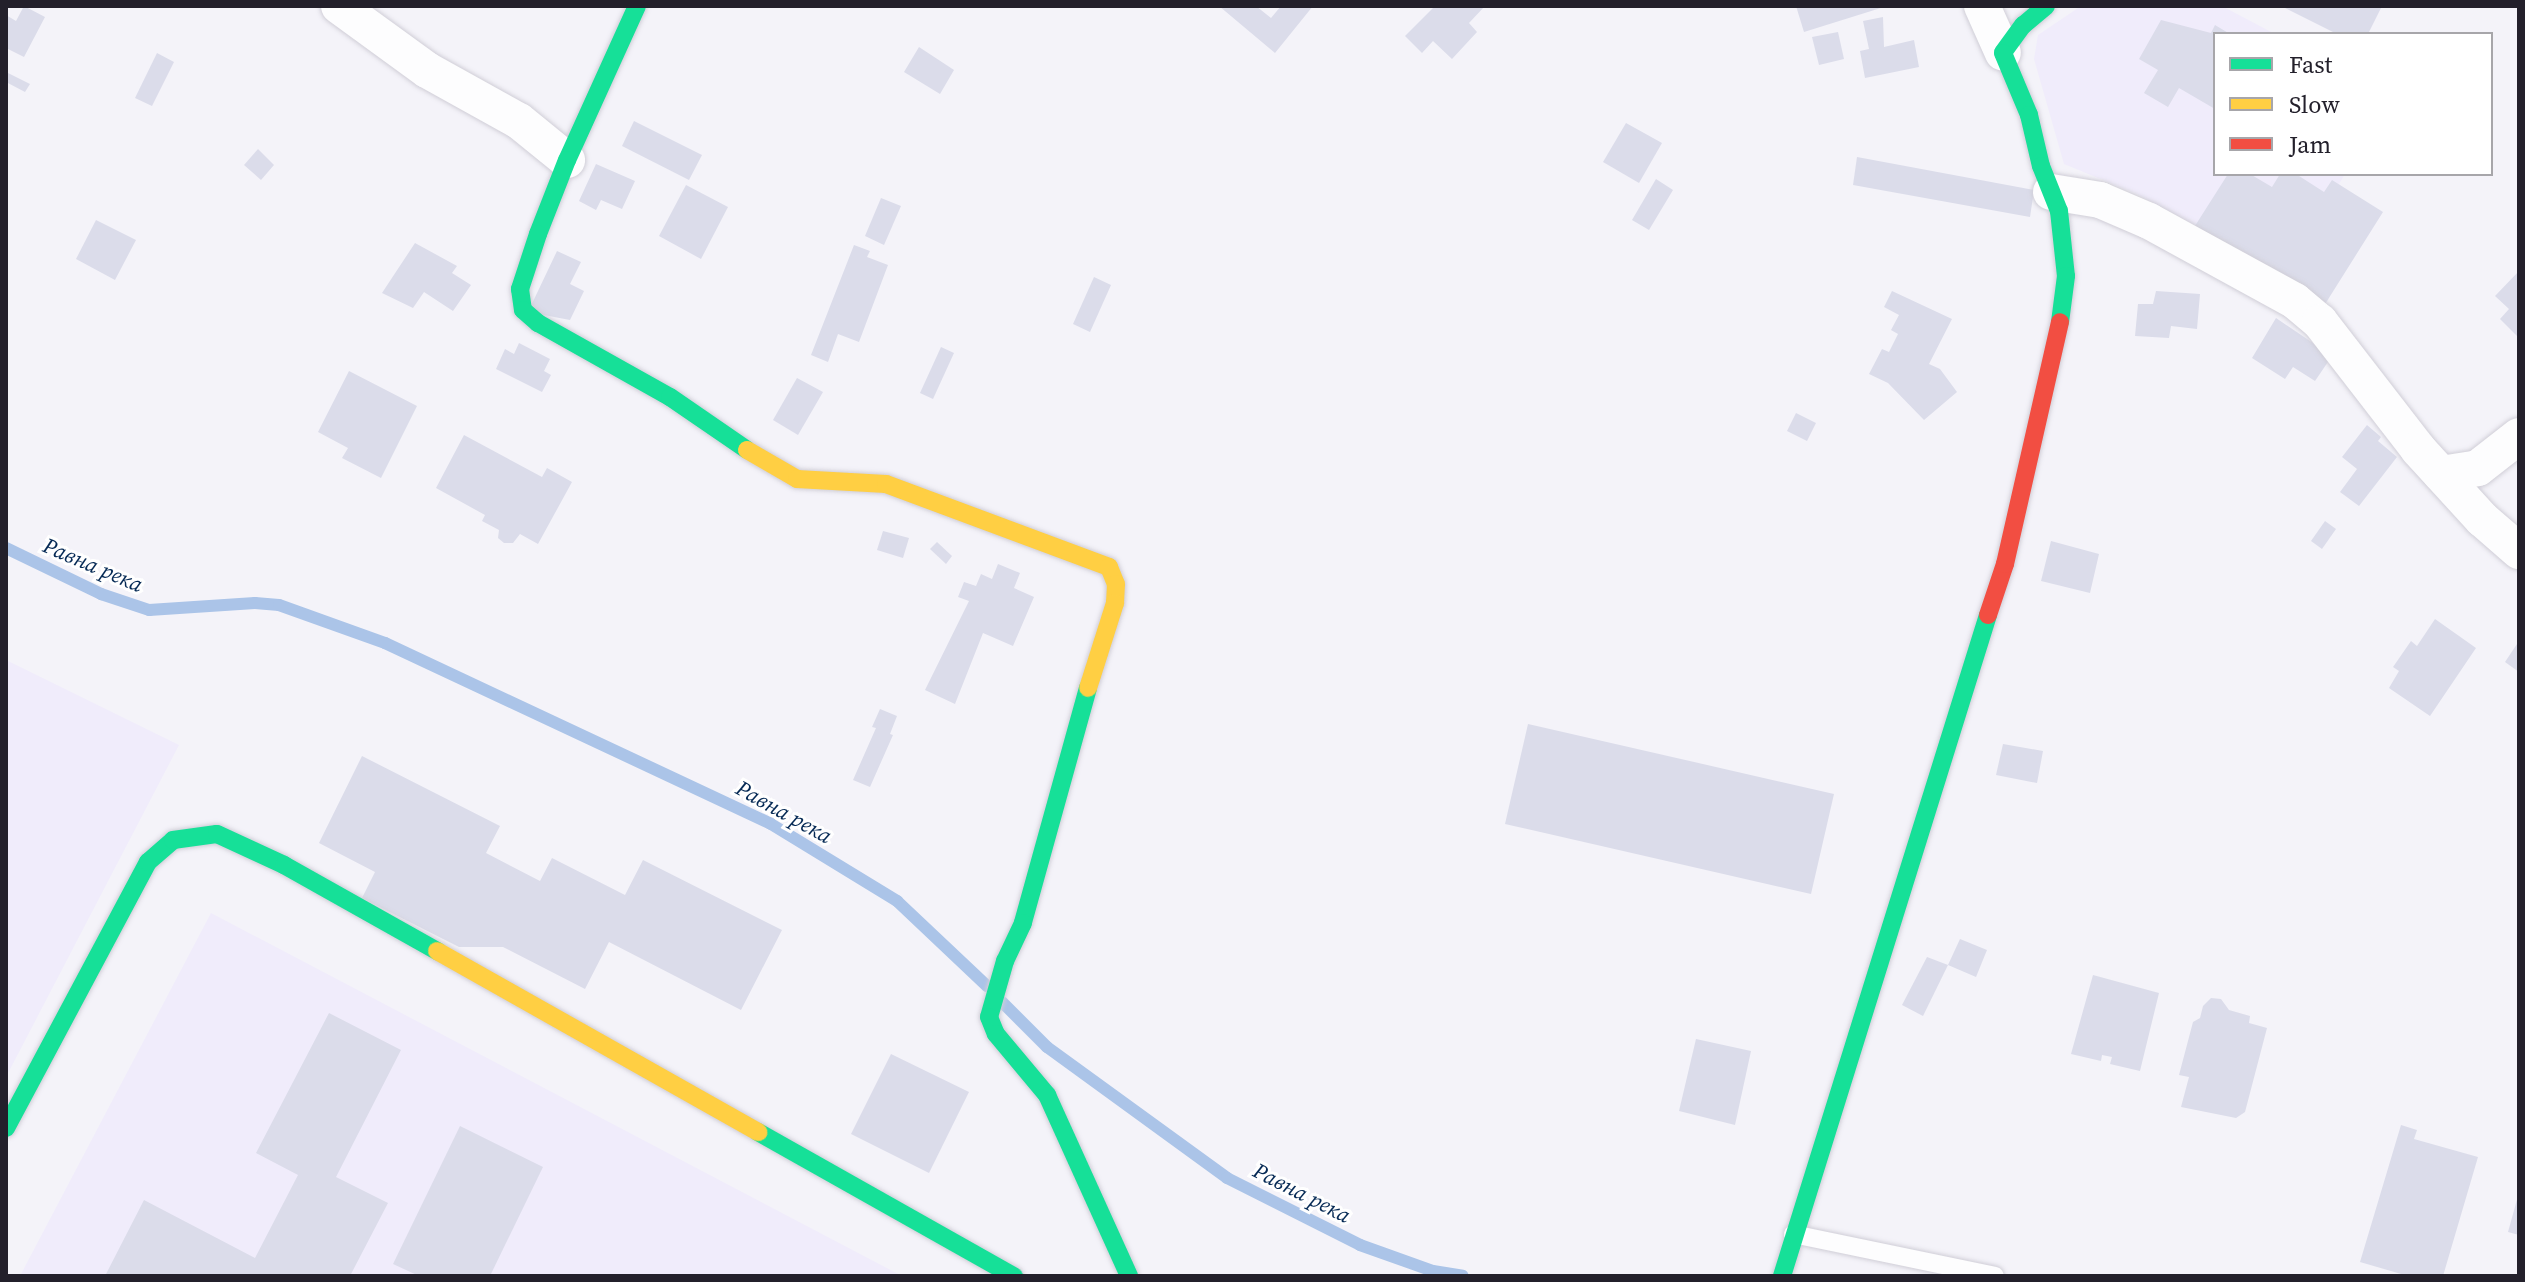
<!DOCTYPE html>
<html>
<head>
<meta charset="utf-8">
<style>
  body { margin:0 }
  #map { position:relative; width:2525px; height:1282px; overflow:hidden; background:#f4f3f9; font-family:"Source Serif 4",serif }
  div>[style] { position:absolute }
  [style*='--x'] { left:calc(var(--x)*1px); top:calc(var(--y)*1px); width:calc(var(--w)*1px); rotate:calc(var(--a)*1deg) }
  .built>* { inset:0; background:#f0ecfb }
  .stream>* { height:12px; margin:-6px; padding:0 6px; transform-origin:6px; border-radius:6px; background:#abc4e8 }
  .building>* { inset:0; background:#dbdcea }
  .roads { filter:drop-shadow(0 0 2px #d0ced7) drop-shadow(0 0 2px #d0ced7) }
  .lane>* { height:18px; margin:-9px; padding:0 9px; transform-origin:9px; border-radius:9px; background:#fdfdfe }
  .street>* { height:36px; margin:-18px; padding:0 18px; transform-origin:18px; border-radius:18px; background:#fdfdfe }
  .fast>* { height:18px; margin:-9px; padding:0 9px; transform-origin:9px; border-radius:9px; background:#16e098 }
  .slow>* { height:18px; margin:-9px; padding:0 9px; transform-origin:9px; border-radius:9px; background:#ffcf43 }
  .jam>* { height:18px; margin:-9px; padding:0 9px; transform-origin:9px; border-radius:9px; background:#f24e42 }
  span { translate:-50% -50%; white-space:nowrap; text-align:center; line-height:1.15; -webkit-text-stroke:6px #fff; paint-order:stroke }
  .water-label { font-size:22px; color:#062a55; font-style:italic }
  .frame { position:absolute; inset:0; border:8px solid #23202b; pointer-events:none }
  .legend { position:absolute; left:2213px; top:32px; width:280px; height:144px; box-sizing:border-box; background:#fff; border:2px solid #a7a6aa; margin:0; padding:10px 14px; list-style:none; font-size:24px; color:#23202b }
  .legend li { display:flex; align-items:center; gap:16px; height:40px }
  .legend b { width:40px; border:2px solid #a7a6aa }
</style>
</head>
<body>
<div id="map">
  <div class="built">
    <div style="clip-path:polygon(2081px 6px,2222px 6px,2275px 34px,2215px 34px,2215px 174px,2345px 174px,2339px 184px,2373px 217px,2312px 289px,2137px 194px,2064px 164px,2034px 59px,2038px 35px)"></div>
    <div style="clip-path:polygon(6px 660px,179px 745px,6px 1077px)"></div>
    <div style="clip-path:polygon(211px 913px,902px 1276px,20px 1276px)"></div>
  </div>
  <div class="stream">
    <div style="--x:6;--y:548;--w:106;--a:25.8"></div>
    <div style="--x:101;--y:594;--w:51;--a:18.4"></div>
    <div style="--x:149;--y:610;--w:106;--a:-3.8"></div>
    <div style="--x:255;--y:603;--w:24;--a:5"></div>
    <div style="--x:279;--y:605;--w:113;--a:19.7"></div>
    <div style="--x:385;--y:643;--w:426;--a:25.1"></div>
    <div style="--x:771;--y:824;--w:148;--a:31.4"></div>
    <div style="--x:897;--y:901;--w:124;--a:43.4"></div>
    <div style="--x:1002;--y:1002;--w:64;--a:45"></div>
    <div style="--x:1047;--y:1047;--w:223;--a:36"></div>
    <div style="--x:1227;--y:1178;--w:149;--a:26.7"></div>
    <div style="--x:1360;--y:1245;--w:77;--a:19.6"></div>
    <div style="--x:1433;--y:1271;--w:30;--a:9"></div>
  </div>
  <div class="building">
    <div style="clip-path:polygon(24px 6px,45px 17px,24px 57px,6px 48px,6px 15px,16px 21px)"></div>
    <div style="clip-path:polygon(1219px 6px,1256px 6px,1271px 18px,1281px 6px,1313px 6px,1275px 53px)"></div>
    <div style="clip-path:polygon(1435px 6px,1485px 6px,1469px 23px,1477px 32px,1452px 59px,1433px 41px,1422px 53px,1405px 36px)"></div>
    <div style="clip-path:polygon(1796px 6px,1884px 6px,1884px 7px,1804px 32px)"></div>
    <div style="clip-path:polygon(2281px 6px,2382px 6px,2368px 34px,2337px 34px)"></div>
    <div style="clip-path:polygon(1883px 17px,1884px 47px,1914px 40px,1919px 67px,1865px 78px,1860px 51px,1869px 49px,1863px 21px)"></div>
    <div style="clip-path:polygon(2161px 20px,2211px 33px,2215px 25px,2230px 34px,2215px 34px,2215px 109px,2179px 88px,2168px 107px,2144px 93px,2158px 70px,2139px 59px)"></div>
    <div style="clip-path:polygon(1838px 32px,1844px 59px,1819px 65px,1812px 37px)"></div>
    <div style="clip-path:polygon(919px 47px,954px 70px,940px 94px,904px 72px)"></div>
    <div style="clip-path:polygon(157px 53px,174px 62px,152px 106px,135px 98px)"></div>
    <div style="clip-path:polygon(6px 72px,30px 84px,25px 92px,6px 82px)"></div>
    <div style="clip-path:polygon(634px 121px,702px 155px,689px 180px,622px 146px)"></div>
    <div style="clip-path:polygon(1626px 123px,1662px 143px,1639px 183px,1603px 162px)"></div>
    <div style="clip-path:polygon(258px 149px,274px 165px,261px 180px,244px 165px)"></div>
    <div style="clip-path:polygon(1857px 157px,2034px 190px,2030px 217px,1853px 185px)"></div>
    <div style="clip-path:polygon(596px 164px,635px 181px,622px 209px,601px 200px,596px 210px,579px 201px)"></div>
    <div style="clip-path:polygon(2228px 174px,2250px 174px,2272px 187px,2280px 174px,2296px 174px,2324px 192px,2332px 180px,2383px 212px,2322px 309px,2193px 229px)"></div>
    <div style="clip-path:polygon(1656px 179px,1673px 190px,1649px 230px,1632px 220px)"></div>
    <div style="clip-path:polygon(686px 185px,728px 207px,701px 259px,659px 236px)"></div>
    <div style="clip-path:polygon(881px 198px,901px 206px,884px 245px,865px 236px)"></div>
    <div style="clip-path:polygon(96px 220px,136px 240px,115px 280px,76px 259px)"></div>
    <div style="clip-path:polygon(415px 243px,457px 266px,452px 273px,471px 285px,453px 311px,424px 292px,413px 308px,382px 293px)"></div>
    <div style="clip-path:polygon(854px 245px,870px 251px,867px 257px,888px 265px,859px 342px,838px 334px,828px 362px,811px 355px)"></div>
    <div style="clip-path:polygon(557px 251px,581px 262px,570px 284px,584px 291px,570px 320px,528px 312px)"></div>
    <div style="clip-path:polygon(2519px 271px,2519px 338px,2500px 319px,2509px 309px,2495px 296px)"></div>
    <div style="clip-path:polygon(1094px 277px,1111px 285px,1090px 332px,1073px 324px)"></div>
    <div style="clip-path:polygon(1892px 291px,1952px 319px,1929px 364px,1940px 369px,1957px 392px,1924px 420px,1888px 383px,1869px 374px,1882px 349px,1889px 352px,1898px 334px,1891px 330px,1899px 315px,1884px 307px)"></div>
    <div style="clip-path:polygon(2156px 291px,2200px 294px,2197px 329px,2171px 326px,2169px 338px,2135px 336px,2138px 304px,2153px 304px)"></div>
    <div style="clip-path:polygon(2276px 318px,2332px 356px,2315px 381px,2293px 367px,2285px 379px,2252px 358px)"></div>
    <div style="clip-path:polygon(519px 343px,550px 359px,544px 371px,551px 375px,542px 392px,496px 369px,505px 349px,514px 354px)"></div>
    <div style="clip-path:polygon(941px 347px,954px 353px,933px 399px,920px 393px)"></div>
    <div style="clip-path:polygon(349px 371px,417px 406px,381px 478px,342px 458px,348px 448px,318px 432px)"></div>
    <div style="clip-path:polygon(797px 378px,823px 392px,798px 435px,773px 420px)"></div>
    <div style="clip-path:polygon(1796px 413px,1816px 423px,1807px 441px,1787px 431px)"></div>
    <div style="clip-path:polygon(2367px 425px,2381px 437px,2378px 441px,2397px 457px,2359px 506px,2340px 492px,2357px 469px,2342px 457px)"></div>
    <div style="clip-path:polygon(464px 435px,542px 477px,547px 468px,572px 482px,538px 544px,520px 534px,513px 543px,504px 543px,498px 538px,499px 530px,482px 521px,485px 515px,436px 488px)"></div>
    <div style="clip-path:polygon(2325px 521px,2336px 529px,2322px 549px,2311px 541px)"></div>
    <div style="clip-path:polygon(883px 531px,909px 538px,903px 558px,877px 550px)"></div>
    <div style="clip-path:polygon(2051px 541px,2099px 554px,2090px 593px,2041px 581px)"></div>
    <div style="clip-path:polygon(937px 542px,952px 556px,946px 564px,930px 549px)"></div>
    <div style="clip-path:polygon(998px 564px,1020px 573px,1014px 588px,1034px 597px,1013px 646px,983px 633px,955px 704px,925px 690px,969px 601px,958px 597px,964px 582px,976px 586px,981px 574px,992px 579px)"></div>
    <div style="clip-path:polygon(2435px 619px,2476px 648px,2430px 716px,2389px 688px,2399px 671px,2393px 667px,2411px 641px,2417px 646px)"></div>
    <div style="clip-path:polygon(2519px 641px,2519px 672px,2505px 662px)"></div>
    <div style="clip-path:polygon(880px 709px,897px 716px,890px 734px,893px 735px,870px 787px,853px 780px,876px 728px,872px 727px)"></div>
    <div style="clip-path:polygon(1528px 724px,1834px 794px,1811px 894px,1505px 824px)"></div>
    <div style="clip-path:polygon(2003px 744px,2043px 751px,2037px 783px,1996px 775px)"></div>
    <div style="clip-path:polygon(362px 756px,500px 826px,486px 853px,540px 881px,552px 858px,625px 895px,643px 860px,782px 930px,741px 1010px,609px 942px,585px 989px,503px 947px,459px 947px,362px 898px,375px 872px,319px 843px)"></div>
    <div style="clip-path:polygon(1960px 939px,1987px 950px,1976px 977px,1948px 965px)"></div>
    <div style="clip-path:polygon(1927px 957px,1948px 965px,1923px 1016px,1902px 1005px)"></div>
    <div style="clip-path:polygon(2093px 975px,2159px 993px,2140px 1071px,2110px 1064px,2112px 1057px,2102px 1055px,2101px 1061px,2071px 1054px)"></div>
    <div style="clip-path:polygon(2211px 998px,2221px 999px,2229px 1010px,2250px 1016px,2249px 1023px,2267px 1028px,2245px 1112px,2236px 1118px,2181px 1107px,2189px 1077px,2179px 1075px,2193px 1022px,2200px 1018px,2203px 1006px)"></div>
    <div style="clip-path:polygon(329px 1013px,401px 1050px,336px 1177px,388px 1203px,350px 1276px,105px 1276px,144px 1200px,255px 1258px,298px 1175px,256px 1153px)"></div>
    <div style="clip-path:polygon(1696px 1039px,1751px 1051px,1735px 1125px,1679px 1111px)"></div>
    <div style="clip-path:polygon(891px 1054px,969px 1092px,929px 1173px,851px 1134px)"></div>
    <div style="clip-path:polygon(2401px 1125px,2417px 1130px,2414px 1139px,2478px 1157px,2443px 1276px,2408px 1276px,2360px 1262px)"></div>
    <div style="clip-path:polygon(460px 1126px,543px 1167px,490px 1276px,419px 1276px,393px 1264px)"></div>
    <div style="clip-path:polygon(2518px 1196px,2519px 1196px,2519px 1235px,2508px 1232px)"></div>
  </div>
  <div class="roads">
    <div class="lane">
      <div style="--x:1793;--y:1234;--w:206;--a:11.7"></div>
    </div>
    <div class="street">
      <div style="--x:339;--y:6;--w:109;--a:36"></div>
      <div style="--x:427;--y:70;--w:105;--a:29"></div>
      <div style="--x:519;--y:121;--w:62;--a:39.1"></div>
      <div style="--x:1982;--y:6;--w:51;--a:65.9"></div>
      <div style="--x:2051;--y:192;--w:50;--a:9.3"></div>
      <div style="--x:2100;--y:200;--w:53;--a:23.2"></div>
      <div style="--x:2149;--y:221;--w:166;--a:28.7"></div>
      <div style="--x:2295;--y:301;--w:33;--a:40"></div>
      <div style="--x:2320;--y:322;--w:160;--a:52.3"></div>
      <div style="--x:2418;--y:449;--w:95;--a:47.6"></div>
      <div style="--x:2482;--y:519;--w:49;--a:40.9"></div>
      <div style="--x:2441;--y:474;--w:37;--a:-9"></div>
      <div style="--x:2478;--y:468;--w:52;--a:-38"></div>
    </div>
    <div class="fast">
      <div style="--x:637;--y:6;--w:169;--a:114.4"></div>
      <div style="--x:567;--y:160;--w:79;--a:111.4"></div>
      <div style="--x:538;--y:234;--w:58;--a:108.1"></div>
      <div style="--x:520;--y:289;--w:21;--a:82"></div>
      <div style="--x:523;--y:310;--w:20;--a:41"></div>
      <div style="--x:538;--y:323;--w:151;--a:29.3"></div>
      <div style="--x:670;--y:397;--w:93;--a:34.5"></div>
      <div style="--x:2046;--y:6;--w:30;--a:140"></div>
      <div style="--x:2023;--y:25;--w:34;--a:126"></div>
      <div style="--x:2003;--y:53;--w:67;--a:67.2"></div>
      <div style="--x:2029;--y:115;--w:52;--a:76.8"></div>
      <div style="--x:2041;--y:166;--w:48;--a:68.2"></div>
      <div style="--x:2059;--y:211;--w:65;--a:83.9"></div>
      <div style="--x:2066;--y:276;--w:46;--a:97.4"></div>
      <div style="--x:1088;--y:688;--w:244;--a:105.5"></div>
      <div style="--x:1023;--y:923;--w:42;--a:115.3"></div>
      <div style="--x:1005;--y:961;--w:58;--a:105.9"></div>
      <div style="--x:989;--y:1017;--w:18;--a:68"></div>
      <div style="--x:996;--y:1034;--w:80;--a:50.1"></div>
      <div style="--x:1047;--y:1095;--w:199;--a:65.6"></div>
      <div style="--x:6;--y:1128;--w:302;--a:-61.9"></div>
      <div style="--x:148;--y:862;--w:33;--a:-41"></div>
      <div style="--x:173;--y:840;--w:44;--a:-7.8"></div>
      <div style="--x:217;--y:834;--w:74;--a:24.8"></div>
      <div style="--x:284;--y:865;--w:176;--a:29.3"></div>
      <div style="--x:758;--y:1132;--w:294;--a:29.4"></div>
      <div style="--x:1782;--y:1276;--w:692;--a:-72.69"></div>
    </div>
    <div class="slow">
      <div style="--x:747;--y:450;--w:58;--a:30.1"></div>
      <div style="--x:797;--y:479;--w:89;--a:3.2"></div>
      <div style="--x:886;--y:484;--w:238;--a:20.4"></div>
      <div style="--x:1109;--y:567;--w:18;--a:68"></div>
      <div style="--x:1116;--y:584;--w:19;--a:93"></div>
      <div style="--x:1115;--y:603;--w:89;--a:107.6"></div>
      <div style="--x:437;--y:951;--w:369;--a:29.4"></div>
    </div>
    <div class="jam">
      <div style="--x:1988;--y:615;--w:54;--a:-71.6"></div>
      <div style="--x:2005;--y:564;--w:248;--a:-77.2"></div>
    </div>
  </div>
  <div class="water-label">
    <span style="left:93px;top:565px;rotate:23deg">Равна река</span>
    <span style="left:784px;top:812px;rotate:29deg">Равна река</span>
    <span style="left:1302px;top:1193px;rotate:27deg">Равна река</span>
  </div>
  <div class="frame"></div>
  <ul class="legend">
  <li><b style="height:10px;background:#16e098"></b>Fast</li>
  <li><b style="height:10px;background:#ffcf43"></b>Slow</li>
  <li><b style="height:10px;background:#f24e42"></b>Jam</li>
  </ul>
</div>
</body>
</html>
